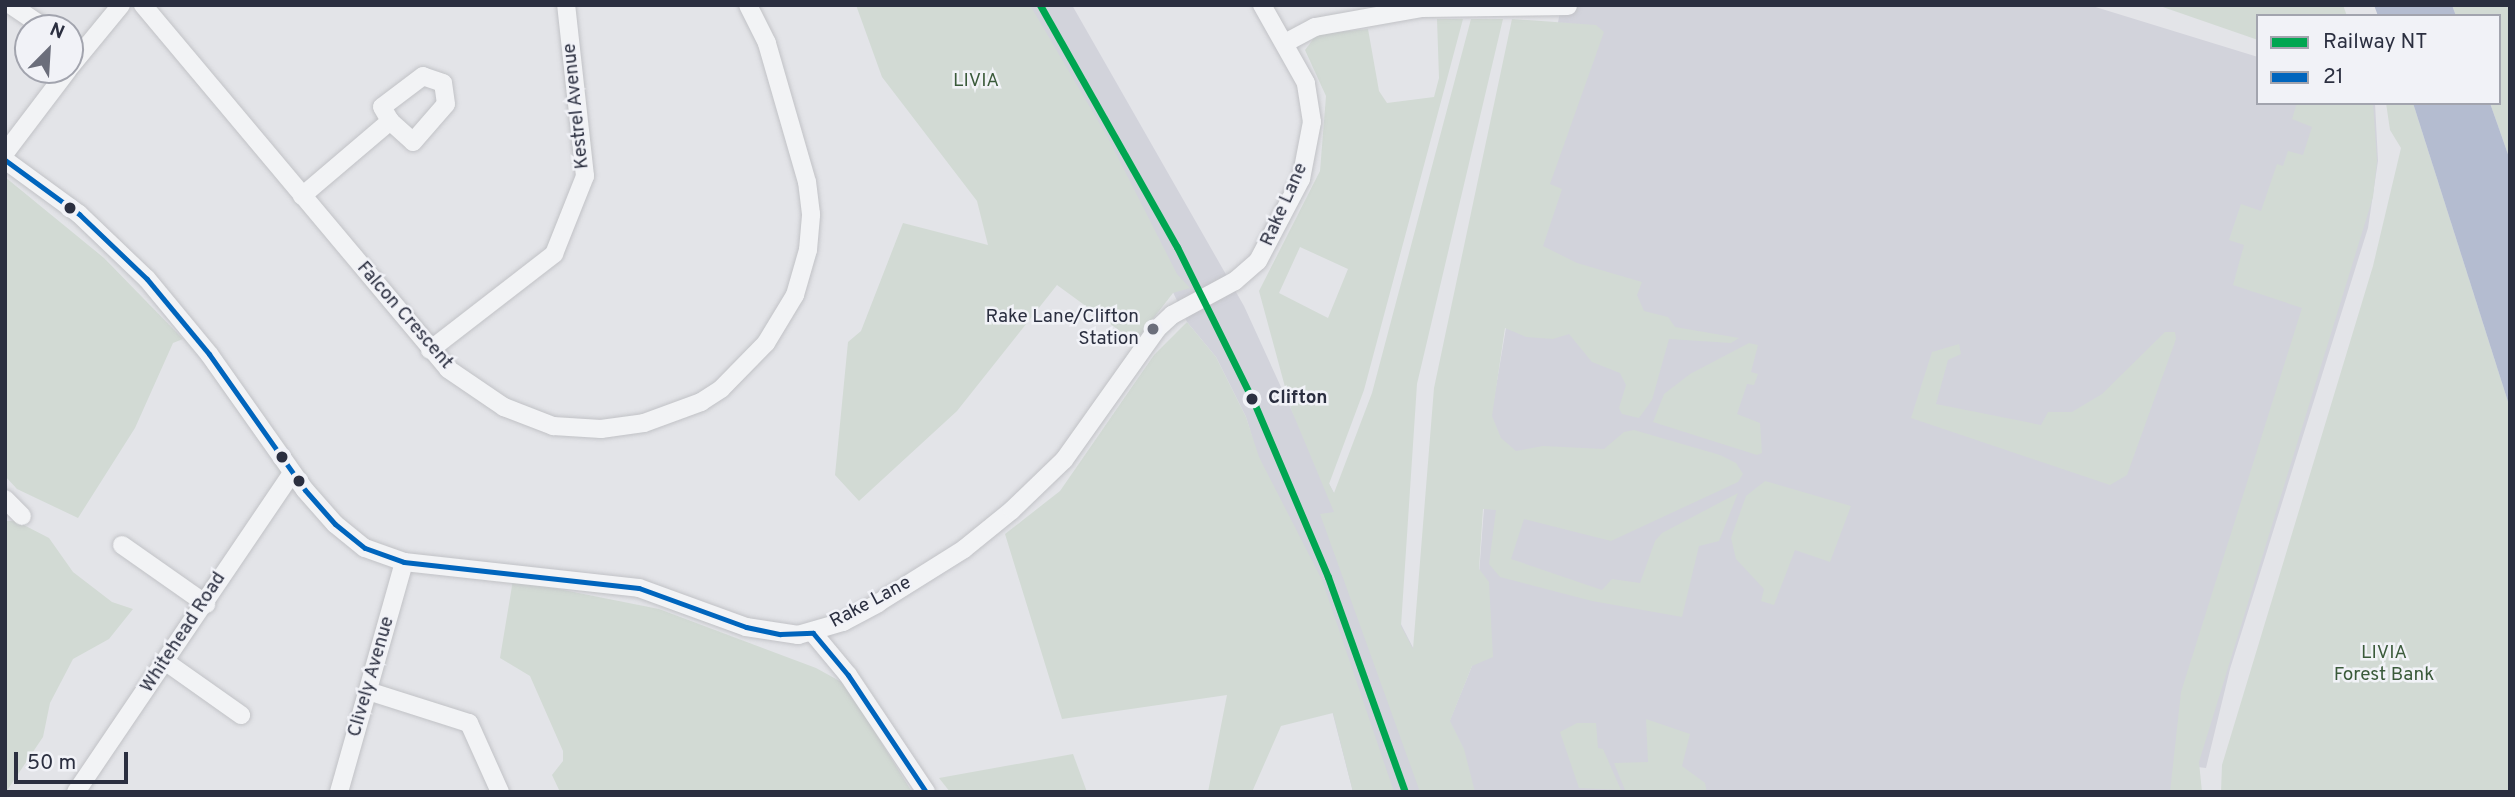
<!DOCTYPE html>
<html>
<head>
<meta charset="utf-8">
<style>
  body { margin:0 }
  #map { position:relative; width:2515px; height:797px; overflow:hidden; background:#e3e4e8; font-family:Overpass,sans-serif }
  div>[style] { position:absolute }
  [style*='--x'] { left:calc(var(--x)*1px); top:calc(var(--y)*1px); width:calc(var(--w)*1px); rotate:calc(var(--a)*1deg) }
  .built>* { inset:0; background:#d2d3db }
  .green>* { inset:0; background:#d2dad4 }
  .water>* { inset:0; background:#b4bcd0 }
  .roads { filter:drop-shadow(0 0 2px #c1c2c6) drop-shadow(0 0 2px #c1c2c6) }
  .minor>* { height:18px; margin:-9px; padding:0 9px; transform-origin:9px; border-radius:9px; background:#f2f3f5 }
  .bus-1>* { height:5px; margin:-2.5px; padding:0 2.5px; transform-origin:2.5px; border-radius:2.5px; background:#0065bd }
  .rail-1>* { height:7px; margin:-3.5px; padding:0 3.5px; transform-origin:3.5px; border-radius:3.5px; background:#00a651 }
  .dots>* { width:19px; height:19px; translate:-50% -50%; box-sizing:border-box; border:4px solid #f1f2f7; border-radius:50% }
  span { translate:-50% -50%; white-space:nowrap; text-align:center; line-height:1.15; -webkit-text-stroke:5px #f1f2f7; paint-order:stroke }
  .park-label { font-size:19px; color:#3a5a3a }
  .street-label { font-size:19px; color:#2b2f40 }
  .poi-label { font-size:19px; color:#2b2f40 }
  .right { translate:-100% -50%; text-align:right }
  .stop-label { font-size:19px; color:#2b2f40; font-weight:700 }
  .left { translate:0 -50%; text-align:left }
  .frame { position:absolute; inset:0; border:7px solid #2b2f40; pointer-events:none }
  .legend { position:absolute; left:2256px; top:14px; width:245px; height:91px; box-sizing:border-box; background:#f1f2f7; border:2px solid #a2a4ae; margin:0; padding:9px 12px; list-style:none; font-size:21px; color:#2b2f40 }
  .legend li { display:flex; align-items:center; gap:14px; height:35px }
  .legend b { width:35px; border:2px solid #a2a4ae }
  .north { position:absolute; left:14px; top:14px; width:70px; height:70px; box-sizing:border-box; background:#f1f2f7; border:2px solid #a2a4ae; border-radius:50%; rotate:24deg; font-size:19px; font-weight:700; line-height:28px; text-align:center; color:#2b2f40 }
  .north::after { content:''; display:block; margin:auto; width:24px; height:32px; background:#6b6e7b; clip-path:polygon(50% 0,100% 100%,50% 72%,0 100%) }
  .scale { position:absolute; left:14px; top:752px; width:114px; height:32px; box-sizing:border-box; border:4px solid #2b2f40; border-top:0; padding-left:9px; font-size:21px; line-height:24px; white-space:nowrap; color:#2b2f40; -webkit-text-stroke:5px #f1f2f7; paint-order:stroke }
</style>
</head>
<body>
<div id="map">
  <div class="built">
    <div style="clip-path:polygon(1014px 5px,1072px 5px,1244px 306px,1291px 409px,1450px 720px,1472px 666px,1491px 416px,1561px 5px,2089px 5px,2258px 57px,2258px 103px,2375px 103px,2378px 161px,2368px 228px,2230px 669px,2206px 768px,2181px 765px,2177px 792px,1353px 792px,1320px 664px,1246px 417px,1216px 357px,1187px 322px,1135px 211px)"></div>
  </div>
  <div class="green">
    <div style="clip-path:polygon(856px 5px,1030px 5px,1108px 138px,1177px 274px,1190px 288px,1173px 293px,1135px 342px,1057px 285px,957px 411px,859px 501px,835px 475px,848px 342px,861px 331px,903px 223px,988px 245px,977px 201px,882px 77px)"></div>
    <div style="clip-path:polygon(2157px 5px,2343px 5px,2347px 16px,2258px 16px,2258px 40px)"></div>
    <div style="clip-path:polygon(2452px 5px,2510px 5px,2510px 160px,2490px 103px,2499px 103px,2499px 16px,2456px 16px)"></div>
    <div style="clip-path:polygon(evenodd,1437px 19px,1463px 19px,1364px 390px,1329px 484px,1334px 493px,1372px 393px,1471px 19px,1503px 19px,1417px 384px,1401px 626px,1413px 649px,1434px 388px,1512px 19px,1596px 25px,1604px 32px,1550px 184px,1562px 189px,1543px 246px,1577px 263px,1642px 282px,1637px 295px,1644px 311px,1668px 317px,1675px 327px,1739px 338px,1731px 343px,1669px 339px,1652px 400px,1639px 418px,1622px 414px,1619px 408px,1626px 385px,1620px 373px,1592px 362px,1569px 334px,1553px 339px,1526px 337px,1505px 328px,1492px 416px,1501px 438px,1516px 451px,1543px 446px,1604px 449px,1624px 432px,1634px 430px,1720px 455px,1736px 463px,1743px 474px,1738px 482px,1611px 541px,1524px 519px,1511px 559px,1602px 590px,1612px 579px,1640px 583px,1655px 541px,1662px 533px,1738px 493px,1719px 541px,1699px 546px,1682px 617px,1592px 601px,1500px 577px,1489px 564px,1496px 510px,1483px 509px,1479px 569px,1489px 582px,1493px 657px,1472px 666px,1450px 721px,1464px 749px,1475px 792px,1420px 792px,1320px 514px,1334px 512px,1291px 409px,1259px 291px,1320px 171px,1326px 96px,1305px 50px,1317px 34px,1368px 29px,1379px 91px,1387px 103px,1434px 97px,1439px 78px,1437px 19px,1300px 247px,1348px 269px,1328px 318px,1279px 293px,1300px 247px)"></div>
    <div style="clip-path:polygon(2297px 103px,2373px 103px,2377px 161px,2373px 197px,2199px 762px,2202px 792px,2170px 792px,2181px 692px,2302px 308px,2233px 285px,2244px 245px,2229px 240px,2241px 204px,2261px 211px,2277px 164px,2283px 166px,2288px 151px,2303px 155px,2312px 127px,2292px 119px)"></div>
    <div style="clip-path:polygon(2386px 103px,2413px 103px,2510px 408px,2510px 792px,2221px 792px,2222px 765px,2373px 266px,2401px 148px,2390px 130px)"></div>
    <div style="clip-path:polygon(5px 177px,104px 258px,183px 339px,173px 343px,135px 428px,78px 518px,17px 489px,5px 476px)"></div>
    <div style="clip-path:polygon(1187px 322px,1216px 357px,1246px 417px,1259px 457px,1322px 580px,1394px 792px,1353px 792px,1333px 713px,1281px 726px,1252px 792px,1208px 792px,1227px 695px,1062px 719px,1005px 534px,1060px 491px,1154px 355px)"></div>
    <div style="clip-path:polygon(2165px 332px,2175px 332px,2176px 339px,2127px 475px,2110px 485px,1911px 418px,1932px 352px,1959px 344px,1961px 354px,1948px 360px,1936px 404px,2041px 425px,2048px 412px,2072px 412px,2102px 394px)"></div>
    <div style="clip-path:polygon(1749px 343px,1758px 345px,1751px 372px,1758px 374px,1754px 385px,1747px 384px,1737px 414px,1760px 423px,1762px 453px,1757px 455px,1653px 422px,1664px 394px,1690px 374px)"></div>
    <div style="clip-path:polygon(1765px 481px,1851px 506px,1830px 562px,1795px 550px,1774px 605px,1761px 601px,1764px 589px,1736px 559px,1731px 538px,1746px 496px)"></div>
    <div style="clip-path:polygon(5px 521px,16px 521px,49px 538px,73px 572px,112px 602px,133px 609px,109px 639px,73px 659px,50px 703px,43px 737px,6px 792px)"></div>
    <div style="clip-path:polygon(513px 580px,659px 609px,816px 668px,845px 684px,912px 792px,560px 792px,552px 775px,563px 761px,563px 751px,530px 676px,500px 658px)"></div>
    <div style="clip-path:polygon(1646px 719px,1690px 734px,1682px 766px,1705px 783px,1707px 792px,1625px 790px,1614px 763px,1648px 762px)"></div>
    <div style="clip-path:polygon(1577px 723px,1596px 723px,1598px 748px,1603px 749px,1621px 790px,1579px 788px,1560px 732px)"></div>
    <div style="clip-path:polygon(1073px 754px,1087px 792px,950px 792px,939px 778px)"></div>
  </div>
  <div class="water">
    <div style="clip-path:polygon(2374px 5px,2452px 5px,2456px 16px,2378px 16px)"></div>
    <div style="clip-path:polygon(2413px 103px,2490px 103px,2510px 160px,2510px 408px)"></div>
  </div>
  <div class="roads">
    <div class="minor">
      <div style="--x:11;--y:5;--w:41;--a:34.1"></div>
      <div style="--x:143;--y:5;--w:475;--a:50"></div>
      <div style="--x:448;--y:369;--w:68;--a:34.2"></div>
      <div style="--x:504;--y:407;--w:53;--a:21.2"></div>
      <div style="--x:553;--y:426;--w:48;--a:3.6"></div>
      <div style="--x:601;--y:429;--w:43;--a:-7.9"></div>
      <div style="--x:644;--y:423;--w:61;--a:-20.2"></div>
      <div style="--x:701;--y:402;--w:24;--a:-33"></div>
      <div style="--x:721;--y:389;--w:64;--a:-45.6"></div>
      <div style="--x:766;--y:343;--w:56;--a:-58.9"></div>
      <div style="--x:795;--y:295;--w:47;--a:-73.9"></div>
      <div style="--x:808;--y:250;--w:36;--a:-85"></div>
      <div style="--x:811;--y:214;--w:32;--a:-97"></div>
      <div style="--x:807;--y:182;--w:145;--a:-106.1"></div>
      <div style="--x:767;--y:43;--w:42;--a:-116.6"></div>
      <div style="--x:1285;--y:43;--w:34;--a:-28"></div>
      <div style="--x:1315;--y:27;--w:109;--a:-10.1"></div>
      <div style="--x:1422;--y:8;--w:146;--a:-0.8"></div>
      <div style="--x:70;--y:67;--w:80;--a:-50.6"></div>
      <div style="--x:5;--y:153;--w:104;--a:-52.8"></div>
      <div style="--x:5;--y:160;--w:92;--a:36.1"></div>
      <div style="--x:79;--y:214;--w:94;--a:43.7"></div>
      <div style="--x:147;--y:279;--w:97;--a:50.4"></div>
      <div style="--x:209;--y:354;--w:166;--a:54.8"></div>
      <div style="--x:305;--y:490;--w:45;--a:48.6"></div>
      <div style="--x:335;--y:524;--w:38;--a:39"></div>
      <div style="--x:365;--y:548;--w:41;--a:19.7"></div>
      <div style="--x:404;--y:562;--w:236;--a:6.3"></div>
      <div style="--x:639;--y:588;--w:114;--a:20"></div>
      <div style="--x:746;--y:627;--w:53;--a:8.7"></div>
      <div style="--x:798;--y:635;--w:47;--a:-16.1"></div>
      <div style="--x:843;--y:622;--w:40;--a:-28"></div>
      <div style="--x:878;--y:603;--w:102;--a:-32.1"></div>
      <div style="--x:964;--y:549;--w:62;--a:-39.1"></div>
      <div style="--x:1012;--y:510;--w:72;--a:-43.9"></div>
      <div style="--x:1064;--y:460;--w:161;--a:-54.6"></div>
      <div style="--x:1157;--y:329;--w:21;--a:-43"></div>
      <div style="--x:1172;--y:315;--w:72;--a:-28.4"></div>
      <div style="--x:1235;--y:281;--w:30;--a:-41"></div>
      <div style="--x:1258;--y:261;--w:93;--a:-62.3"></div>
      <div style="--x:1301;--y:179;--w:58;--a:-79.1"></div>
      <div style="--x:1312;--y:122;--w:39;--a:-99"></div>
      <div style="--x:1306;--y:83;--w:90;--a:-119.4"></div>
      <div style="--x:302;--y:196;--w:116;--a:-40.4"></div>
      <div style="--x:390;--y:121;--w:31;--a:42"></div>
      <div style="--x:413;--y:142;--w:50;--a:-49"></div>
      <div style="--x:446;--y:104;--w:21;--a:-98"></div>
      <div style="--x:443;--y:83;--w:21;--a:-161"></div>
      <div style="--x:423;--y:76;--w:51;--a:142.9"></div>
      <div style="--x:382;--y:107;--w:16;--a:60"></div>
      <div style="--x:430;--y:350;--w:157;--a:-37.7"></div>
      <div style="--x:554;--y:254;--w:84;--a:-68.3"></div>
      <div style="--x:585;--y:176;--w:172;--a:-96.3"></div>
      <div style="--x:5;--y:499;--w:24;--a:45"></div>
      <div style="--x:122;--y:545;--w:103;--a:35.1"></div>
      <div style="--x:813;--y:633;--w:55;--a:50.2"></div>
      <div style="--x:848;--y:675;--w:141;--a:56.3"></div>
      <div style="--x:166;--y:662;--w:92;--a:35.2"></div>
      <div style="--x:368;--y:691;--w:106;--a:17.6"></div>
      <div style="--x:469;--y:723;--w:76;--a:65.8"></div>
      <div style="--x:76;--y:792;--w:385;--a:-55.9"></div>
      <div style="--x:339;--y:792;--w:239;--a:-74.2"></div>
    </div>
  </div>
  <div class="bus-1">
    <div style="--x:5;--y:160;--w:92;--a:36.1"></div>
    <div style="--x:79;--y:214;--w:94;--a:43.7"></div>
    <div style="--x:147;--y:279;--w:97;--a:50.4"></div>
    <div style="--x:209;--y:354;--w:166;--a:54.8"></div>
    <div style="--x:305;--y:490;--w:45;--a:48.6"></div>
    <div style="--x:335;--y:524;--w:38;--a:39"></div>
    <div style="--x:365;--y:548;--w:41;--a:19.7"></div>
    <div style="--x:404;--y:562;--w:236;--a:6.3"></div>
    <div style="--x:639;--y:588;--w:114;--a:20"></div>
    <div style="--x:746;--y:627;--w:35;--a:12"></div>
    <div style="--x:780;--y:634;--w:33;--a:-2"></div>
    <div style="--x:813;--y:633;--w:55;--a:50.2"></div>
    <div style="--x:848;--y:675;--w:141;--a:56.3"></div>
  </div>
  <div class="rail-1">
    <div style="--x:1040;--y:5;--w:278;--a:60.5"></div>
    <div style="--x:1177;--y:247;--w:176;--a:63.7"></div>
    <div style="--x:1255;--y:405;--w:187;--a:67"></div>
    <div style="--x:1328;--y:577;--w:228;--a:70.3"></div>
  </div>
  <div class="dots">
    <div style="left:70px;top:208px;background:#2b2f40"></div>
    <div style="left:1153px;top:329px;background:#6b6e7b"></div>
    <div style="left:1252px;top:399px;background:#2b2f40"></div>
    <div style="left:282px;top:457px;background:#2b2f40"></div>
    <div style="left:299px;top:481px;background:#2b2f40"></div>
  </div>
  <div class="park-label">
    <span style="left:976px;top:82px">LIVIA</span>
    <span style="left:2384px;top:665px">LIVIA<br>Forest Bank</span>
  </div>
  <div class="street-label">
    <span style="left:577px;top:106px;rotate:-96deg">Kestrel Avenue</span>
    <span style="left:1285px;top:205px;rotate:-66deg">Rake Lane</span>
    <span style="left:404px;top:316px;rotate:49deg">Falcon Crescent</span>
    <span style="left:871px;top:603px;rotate:-28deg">Rake Lane</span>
    <span style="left:184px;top:633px;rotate:-57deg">Whitehead Road</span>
    <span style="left:372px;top:677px;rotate:-74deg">Clively Avenue</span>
  </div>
  <div class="poi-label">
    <span class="right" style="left:1139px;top:329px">Rake Lane/Clifton<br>Station</span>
  </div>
  <div class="stop-label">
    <span class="left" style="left:1268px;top:399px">Clifton</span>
  </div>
  <div class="frame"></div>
  <ul class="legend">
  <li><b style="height:9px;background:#00a651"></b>Railway NT</li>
  <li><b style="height:9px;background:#0065bd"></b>21</li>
  </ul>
  <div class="north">N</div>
  <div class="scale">50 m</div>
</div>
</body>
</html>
